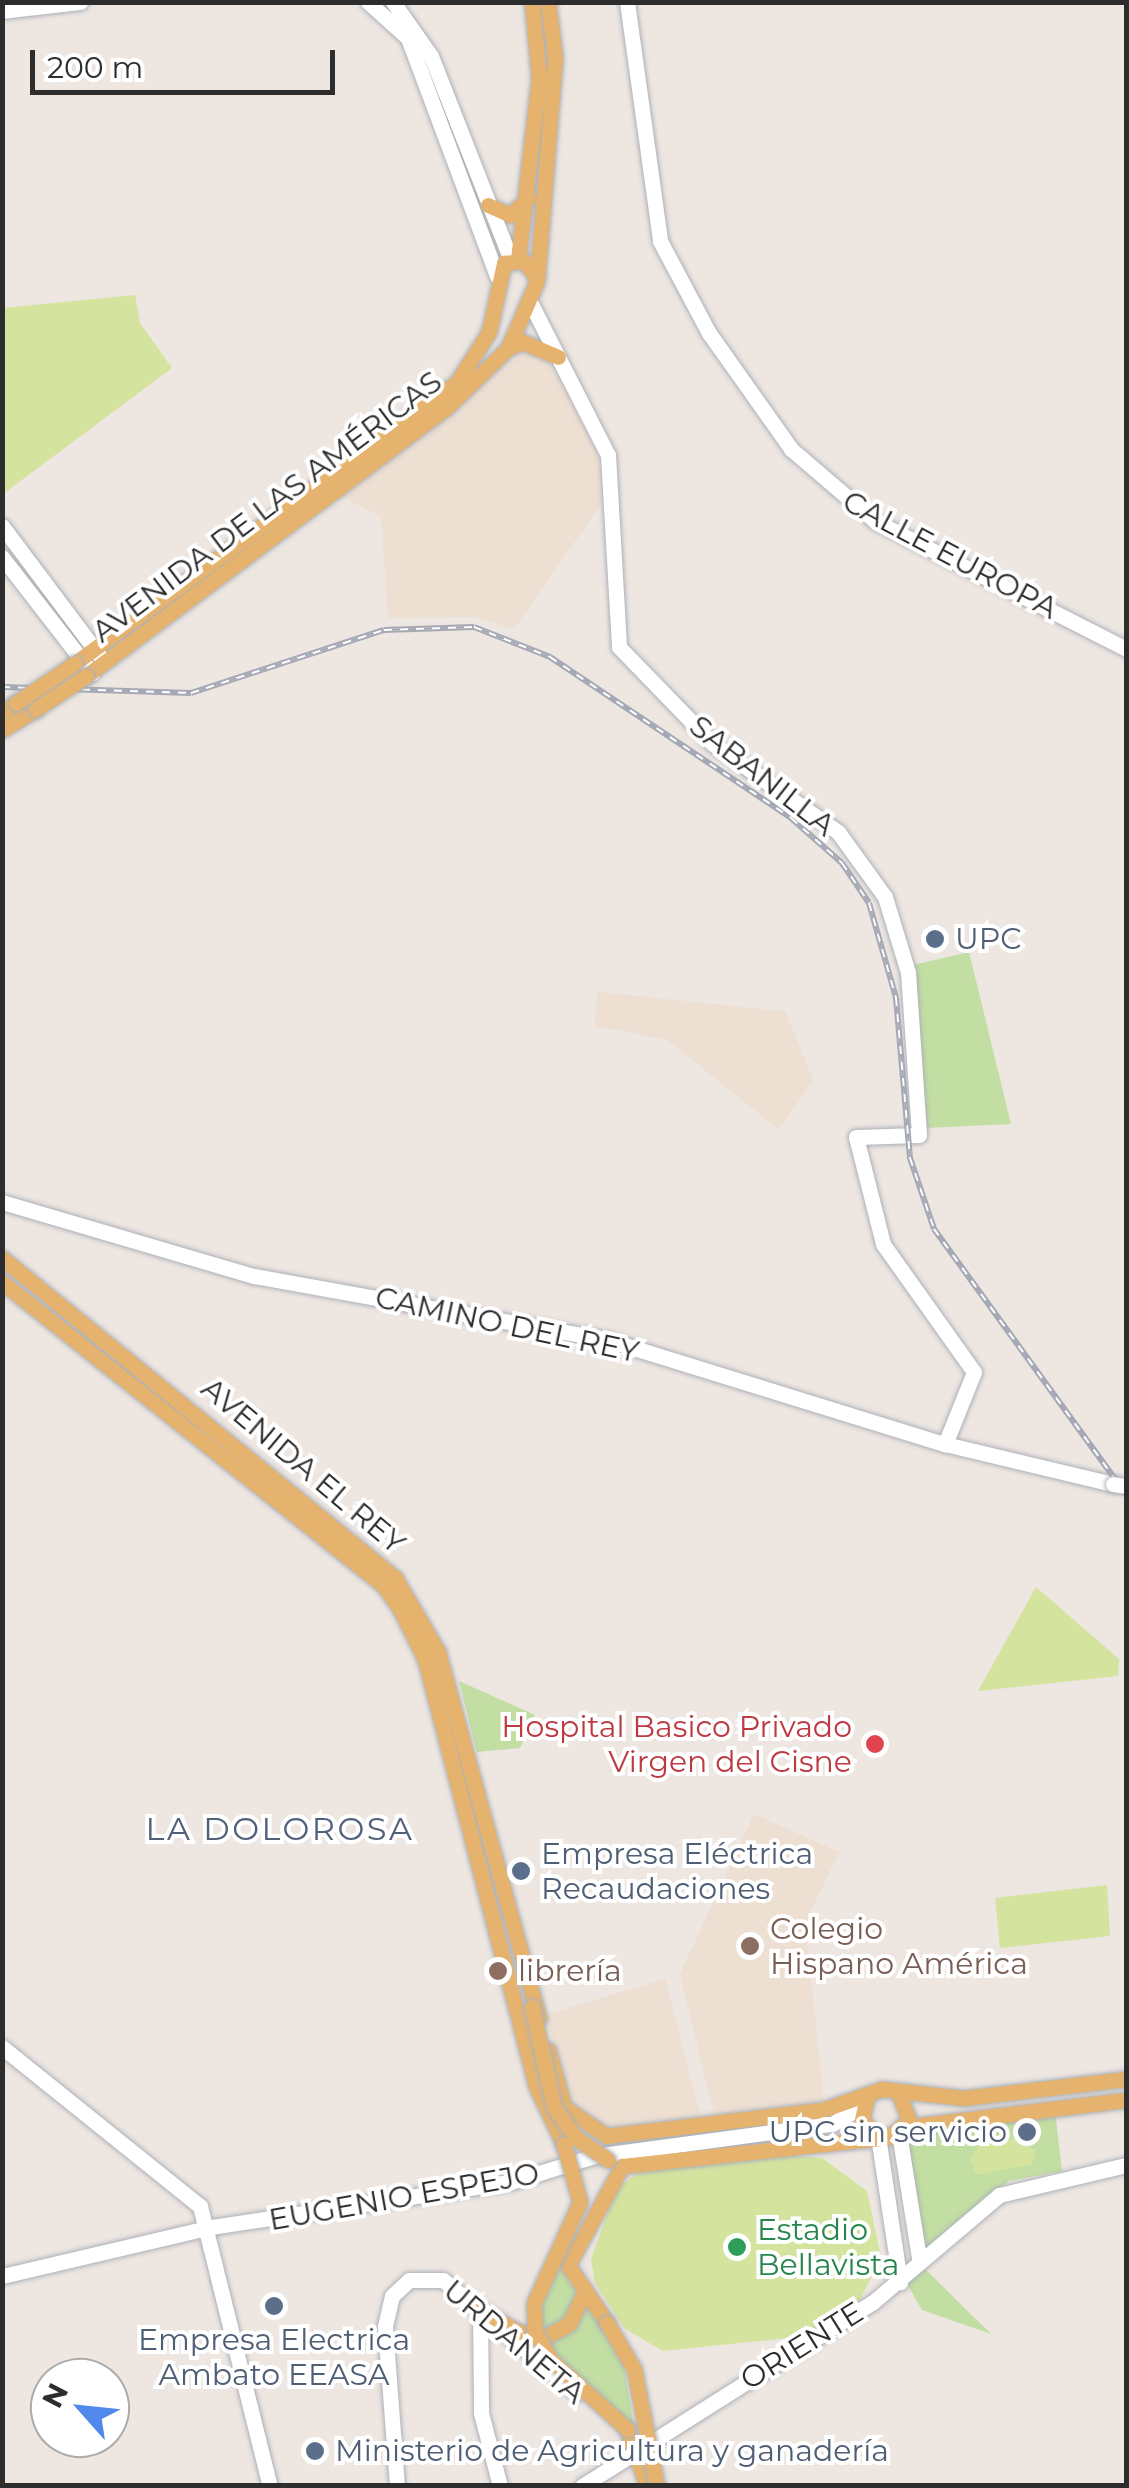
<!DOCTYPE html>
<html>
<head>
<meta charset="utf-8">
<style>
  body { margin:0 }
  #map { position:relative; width:1129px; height:2488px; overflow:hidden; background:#ede6e1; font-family:Montserrat,sans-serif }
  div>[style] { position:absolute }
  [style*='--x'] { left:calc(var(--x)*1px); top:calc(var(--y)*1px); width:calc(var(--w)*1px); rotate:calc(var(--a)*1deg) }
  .education>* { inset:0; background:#eddfd2 }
  .green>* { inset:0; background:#c2dea2 }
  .pitch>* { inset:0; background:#d4e49f }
  .roads { filter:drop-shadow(0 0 2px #adb1b8) drop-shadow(0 0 2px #adb1b8) }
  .secondary>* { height:15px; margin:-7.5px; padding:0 7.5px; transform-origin:7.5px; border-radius:7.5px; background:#fff }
  .primary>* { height:15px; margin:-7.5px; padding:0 7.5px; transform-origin:7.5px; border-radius:7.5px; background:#e5b36d }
  .rail>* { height:6px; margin-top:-3px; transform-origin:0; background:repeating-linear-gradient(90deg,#fff 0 8px,#a4a9b5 0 16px); box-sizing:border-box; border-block:2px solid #a4a9b5 }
  .bridges { filter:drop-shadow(0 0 2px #adb1b8) drop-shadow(0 0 2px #adb1b8) }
  .secondary-bridge>* { height:15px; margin:-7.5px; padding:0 7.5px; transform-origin:7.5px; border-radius:7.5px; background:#fff }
  .primary-bridge>* { height:15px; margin:-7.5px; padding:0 7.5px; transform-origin:7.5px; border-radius:7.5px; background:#e5b36d }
  .dots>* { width:28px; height:28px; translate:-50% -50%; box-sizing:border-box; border:5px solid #fff; border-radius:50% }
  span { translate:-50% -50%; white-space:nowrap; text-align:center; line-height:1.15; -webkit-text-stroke:8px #fff; paint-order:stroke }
  .street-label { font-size:30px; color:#2d2d2d }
  .service-label { font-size:30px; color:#4e5e75 }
  .left { translate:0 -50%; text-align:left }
  .right { translate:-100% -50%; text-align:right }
  .health-label { font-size:30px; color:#be3a42 }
  .education-label { font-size:30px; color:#785e54 }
  .leisure-label { font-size:30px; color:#27864d }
  .neighbourhood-label { font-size:32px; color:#51607a; letter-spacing:2.5px }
  .frame { position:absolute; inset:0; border:5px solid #2d2d2d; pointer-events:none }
  .north { position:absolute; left:30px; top:2358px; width:100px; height:100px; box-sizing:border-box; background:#fff; border:2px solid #ababab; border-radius:50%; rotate:297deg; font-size:28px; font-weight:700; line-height:40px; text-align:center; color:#2d2d2d }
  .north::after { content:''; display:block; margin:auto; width:35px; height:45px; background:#5089eb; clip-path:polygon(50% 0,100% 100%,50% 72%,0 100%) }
  .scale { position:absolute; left:30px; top:50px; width:305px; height:45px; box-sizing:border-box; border:5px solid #2d2d2d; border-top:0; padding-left:12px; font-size:30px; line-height:35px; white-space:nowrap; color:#2d2d2d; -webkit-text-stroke:8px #fff; paint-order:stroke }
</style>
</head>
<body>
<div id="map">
  <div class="education">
    <div style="clip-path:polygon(523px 351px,547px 357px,598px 456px,601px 504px,514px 629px,475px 617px,388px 618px,381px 516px,340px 496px)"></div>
    <div style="clip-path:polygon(597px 992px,785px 1011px,813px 1080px,779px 1130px,668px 1040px,595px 1026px)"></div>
    <div style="clip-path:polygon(754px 1814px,839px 1852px,805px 1923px,824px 2101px,715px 2119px,680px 1974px)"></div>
    <div style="clip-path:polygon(665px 1979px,702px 2122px,608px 2129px,571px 2104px,545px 2015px)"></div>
  </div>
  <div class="green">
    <div style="clip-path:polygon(969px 952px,1011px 1124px,926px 1128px,913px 965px)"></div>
    <div style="clip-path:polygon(459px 1681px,535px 1715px,520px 1748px,477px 1752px)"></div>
    <div style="clip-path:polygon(1055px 2111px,1062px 2171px,1009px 2181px,924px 2249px,905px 2133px)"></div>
    <div style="clip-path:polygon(574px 2233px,567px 2279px,621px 2349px,635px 2432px,545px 2343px,539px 2309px)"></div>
    <div style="clip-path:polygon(923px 2267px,991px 2334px,922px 2310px,906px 2282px)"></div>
  </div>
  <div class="pitch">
    <div style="clip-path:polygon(135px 295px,140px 323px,172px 368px,3px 494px,3px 308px)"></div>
    <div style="clip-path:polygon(1036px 1587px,1119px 1659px,1118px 1676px,978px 1691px)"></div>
    <div style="clip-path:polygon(1107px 1885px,1110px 1936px,1000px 1948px,995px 1898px)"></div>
    <div style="clip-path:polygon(1018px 2139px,1035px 2151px,1032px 2164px,976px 2175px,970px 2160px,980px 2143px)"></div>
    <div style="clip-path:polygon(768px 2154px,822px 2158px,867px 2191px,881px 2258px,857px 2306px,798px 2337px,663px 2351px,625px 2329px,595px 2283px,591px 2259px,616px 2189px,640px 2171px)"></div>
  </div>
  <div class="roads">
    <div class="secondary">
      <div style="--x:368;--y:2;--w:54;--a:42"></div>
      <div style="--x:408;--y:38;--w:254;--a:69.5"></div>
      <div style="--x:393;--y:2;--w:66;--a:54.9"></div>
      <div style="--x:431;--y:56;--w:219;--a:68.6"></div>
      <div style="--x:627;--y:2;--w:241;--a:82.1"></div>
      <div style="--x:660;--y:241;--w:104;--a:62"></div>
      <div style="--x:709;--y:333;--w:142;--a:54.7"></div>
      <div style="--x:791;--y:449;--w:111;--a:40.6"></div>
      <div style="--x:875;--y:521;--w:282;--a:27"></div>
      <div style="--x:2;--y:11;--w:79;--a:-6.6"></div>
      <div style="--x:529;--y:300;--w:174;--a:63"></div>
      <div style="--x:608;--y:455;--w:192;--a:86.7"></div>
      <div style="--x:619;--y:647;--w:135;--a:45.9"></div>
      <div style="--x:713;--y:744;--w:153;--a:35.1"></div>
      <div style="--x:838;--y:832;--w:80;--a:54.1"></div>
      <div style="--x:885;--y:897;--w:78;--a:73"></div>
      <div style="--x:908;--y:972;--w:163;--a:86.1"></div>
      <div style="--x:919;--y:1135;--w:63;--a:178.2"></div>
      <div style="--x:856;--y:1137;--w:110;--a:75.8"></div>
      <div style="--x:883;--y:1244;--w:157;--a:54.6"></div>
      <div style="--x:974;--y:1372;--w:78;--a:111.9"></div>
      <div style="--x:2;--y:526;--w:166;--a:53.1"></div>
      <div style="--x:2;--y:557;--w:147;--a:52.2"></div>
      <div style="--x:2;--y:1202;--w:263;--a:16.4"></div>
      <div style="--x:254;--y:1276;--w:360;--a:10.2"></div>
      <div style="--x:608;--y:1340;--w:353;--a:17.2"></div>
      <div style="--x:945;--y:1444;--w:173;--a:13.4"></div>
      <div style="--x:2;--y:2047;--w:254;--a:38.8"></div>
      <div style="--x:200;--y:2206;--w:289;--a:76"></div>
      <div style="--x:899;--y:2133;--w:127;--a:80.9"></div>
      <div style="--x:878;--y:2136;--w:148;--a:81.4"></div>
      <div style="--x:2;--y:2276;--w:215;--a:-13.2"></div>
      <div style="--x:211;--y:2227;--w:302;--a:-8.6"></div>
      <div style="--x:510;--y:2182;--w:88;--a:-17.2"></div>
      <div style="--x:594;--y:2156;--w:240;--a:-7.7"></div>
      <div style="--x:832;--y:2124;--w:35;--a:-31"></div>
      <div style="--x:480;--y:2309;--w:104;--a:89.4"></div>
      <div style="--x:481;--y:2413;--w:75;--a:75.4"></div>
      <div style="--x:397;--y:2486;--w:160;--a:-94.3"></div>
      <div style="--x:385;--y:2326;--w:31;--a:-77"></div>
      <div style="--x:392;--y:2296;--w:23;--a:-43"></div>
      <div style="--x:409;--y:2280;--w:34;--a:0"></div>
      <div style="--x:443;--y:2280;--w:175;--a:40.1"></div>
      <div style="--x:582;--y:2486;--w:344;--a:-32.3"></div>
      <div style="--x:873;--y:2302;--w:165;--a:-40.3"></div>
      <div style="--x:999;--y:2195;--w:130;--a:-13.3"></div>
    </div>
    <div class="primary">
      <div style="--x:488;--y:205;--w:24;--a:24"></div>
      <div style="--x:510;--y:215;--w:25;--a:-43"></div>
      <div style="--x:518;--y:259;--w:182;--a:-83.4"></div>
      <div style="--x:539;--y:78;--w:76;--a:-95.3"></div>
      <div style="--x:508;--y:348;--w:16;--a:-22"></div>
      <div style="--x:523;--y:342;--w:38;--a:23"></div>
      <div style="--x:75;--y:663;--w:474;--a:-36.3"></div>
      <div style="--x:457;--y:382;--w:59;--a:-57.4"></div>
      <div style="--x:489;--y:332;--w:71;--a:-77.7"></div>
      <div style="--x:504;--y:263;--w:20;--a:-6"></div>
      <div style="--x:524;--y:261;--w:20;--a:53"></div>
      <div style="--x:86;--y:676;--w:452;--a:-36.7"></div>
      <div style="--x:448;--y:406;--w:83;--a:-44"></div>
      <div style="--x:508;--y:348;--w:73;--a:-66.6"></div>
      <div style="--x:537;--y:281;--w:223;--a:-85.4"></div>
      <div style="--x:555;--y:59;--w:57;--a:-97"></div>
      <div style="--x:2;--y:712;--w:17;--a:-33"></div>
      <div style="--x:2;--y:730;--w:40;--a:-32"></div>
      <div style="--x:2;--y:1258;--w:507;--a:39.15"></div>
      <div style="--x:395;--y:1578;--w:86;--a:59.8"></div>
      <div style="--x:438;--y:1652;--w:380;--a:74.6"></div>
      <div style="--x:2;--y:1282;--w:488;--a:38.5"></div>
      <div style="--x:384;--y:1586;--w:28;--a:55"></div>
      <div style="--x:400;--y:1609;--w:56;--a:63.4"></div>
      <div style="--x:425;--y:1659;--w:441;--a:75.4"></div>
      <div style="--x:536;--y:2086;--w:65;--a:64.6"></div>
      <div style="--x:548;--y:2050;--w:59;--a:74.3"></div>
      <div style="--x:564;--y:2107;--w:51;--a:34.6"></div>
      <div style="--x:606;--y:2136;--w:218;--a:-6.9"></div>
      <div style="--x:822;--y:2110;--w:64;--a:-19.3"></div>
      <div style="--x:882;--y:2089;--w:82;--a:6.3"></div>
      <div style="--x:964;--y:2098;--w:163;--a:-6.7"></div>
      <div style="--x:867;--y:2096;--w:25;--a:102"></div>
      <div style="--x:862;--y:2120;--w:20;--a:49"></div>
      <div style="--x:905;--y:2127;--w:223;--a:-7"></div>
      <div style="--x:480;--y:2309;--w:44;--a:31.2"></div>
      <div style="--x:518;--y:2332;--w:29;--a:8"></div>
      <div style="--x:547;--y:2336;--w:25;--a:-29"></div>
      <div style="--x:569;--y:2324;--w:32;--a:-64"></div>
      <div style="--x:607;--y:2323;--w:70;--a:-123.9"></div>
      <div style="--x:568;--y:2265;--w:113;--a:-61.4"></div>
      <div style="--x:622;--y:2166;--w:269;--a:-6.2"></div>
      <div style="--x:889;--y:2137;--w:26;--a:-40"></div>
      <div style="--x:909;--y:2120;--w:30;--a:-111"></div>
      <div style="--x:627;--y:2429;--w:60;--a:70.7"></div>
    </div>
  </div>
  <div class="rail">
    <div style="--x:2;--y:687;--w:189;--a:1.8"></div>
    <div style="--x:191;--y:693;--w:203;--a:-18.1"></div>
    <div style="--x:384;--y:630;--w:90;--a:-1.9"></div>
    <div style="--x:474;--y:627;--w:82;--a:21.5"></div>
    <div style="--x:550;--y:657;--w:290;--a:33.7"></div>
    <div style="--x:791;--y:818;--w:68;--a:41.4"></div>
    <div style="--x:842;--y:863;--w:48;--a:56"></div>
    <div style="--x:869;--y:903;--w:99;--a:74.1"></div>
    <div style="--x:896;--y:998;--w:161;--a:85"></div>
    <div style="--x:910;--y:1158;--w:75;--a:71.3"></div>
    <div style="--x:934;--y:1229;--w:327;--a:54.1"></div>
  </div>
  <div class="bridges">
    <div class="secondary-bridge">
      <div style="--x:1113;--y:1484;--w:12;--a:9"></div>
    </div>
    <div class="primary-bridge">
      <div style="--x:16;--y:703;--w:71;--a:-34.1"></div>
      <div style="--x:36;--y:709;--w:60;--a:-33.4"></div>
      <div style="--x:532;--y:2007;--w:102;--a:77.6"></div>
      <div style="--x:554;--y:2107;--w:37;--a:55"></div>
      <div style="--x:575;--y:2137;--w:40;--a:34.9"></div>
      <div style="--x:564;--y:2145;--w:59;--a:74.3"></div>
      <div style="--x:580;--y:2202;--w:111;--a:114.5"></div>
      <div style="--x:534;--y:2303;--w:30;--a:88"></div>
      <div style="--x:535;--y:2333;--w:31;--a:59"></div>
      <div style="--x:551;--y:2360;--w:103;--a:42.2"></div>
      <div style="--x:607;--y:2323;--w:53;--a:59.6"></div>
      <div style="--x:634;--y:2369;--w:119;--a:78.9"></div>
    </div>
  </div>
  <div class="dots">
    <div style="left:935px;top:939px;background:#5c6f8a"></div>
    <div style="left:875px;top:1744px;background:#e0444e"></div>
    <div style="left:521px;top:1871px;background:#5c6f8a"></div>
    <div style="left:750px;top:1946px;background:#8d6e63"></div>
    <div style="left:498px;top:1971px;background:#8d6e63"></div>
    <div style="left:1027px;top:2132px;background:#5c6f8a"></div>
    <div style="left:737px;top:2247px;background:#2e9e5b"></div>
    <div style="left:274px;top:2306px;background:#5c6f8a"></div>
    <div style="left:315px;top:2451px;background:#5c6f8a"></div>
  </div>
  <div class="street-label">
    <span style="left:267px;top:507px;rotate:-37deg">AVENIDA DE LAS AMÉRICAS</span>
    <span style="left:950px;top:555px;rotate:28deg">CALLE EUROPA</span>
    <span style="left:762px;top:776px;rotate:38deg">SABANILLA</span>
    <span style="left:507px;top:1325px;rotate:12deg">CAMINO DEL REY</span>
    <span style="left:303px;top:1466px;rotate:40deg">AVENIDA EL REY</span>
    <span style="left:404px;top:2197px;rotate:-10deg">EUGENIO ESPEJO</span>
    <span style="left:514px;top:2342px;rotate:40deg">URDANETA</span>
    <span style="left:802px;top:2346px;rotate:-32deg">ORIENTE</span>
  </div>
  <div class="service-label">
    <span class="left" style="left:955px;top:939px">UPC</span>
    <span class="left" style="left:541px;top:1871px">Empresa Eléctrica<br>Recaudaciones</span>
    <span class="right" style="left:1007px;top:2132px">UPC sin servicio</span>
    <span style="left:274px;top:2357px">Empresa Electrica<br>Ambato EEASA</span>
    <span class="left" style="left:335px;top:2451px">Ministerio de Agricultura y ganadería</span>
  </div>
  <div class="health-label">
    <span class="right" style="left:852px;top:1744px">Hospital Basico Privado<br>Virgen del Cisne</span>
  </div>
  <div class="education-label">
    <span class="left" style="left:770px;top:1946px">Colegio<br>Hispano América</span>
    <span class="left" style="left:518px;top:1971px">librería</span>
  </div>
  <div class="leisure-label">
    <span class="left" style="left:757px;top:2247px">Estadio<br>Bellavista</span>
  </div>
  <div class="neighbourhood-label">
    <span style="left:280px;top:1829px">LA DOLOROSA</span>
  </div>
  <div class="frame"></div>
  <div class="north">N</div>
  <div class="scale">200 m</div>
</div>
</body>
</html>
